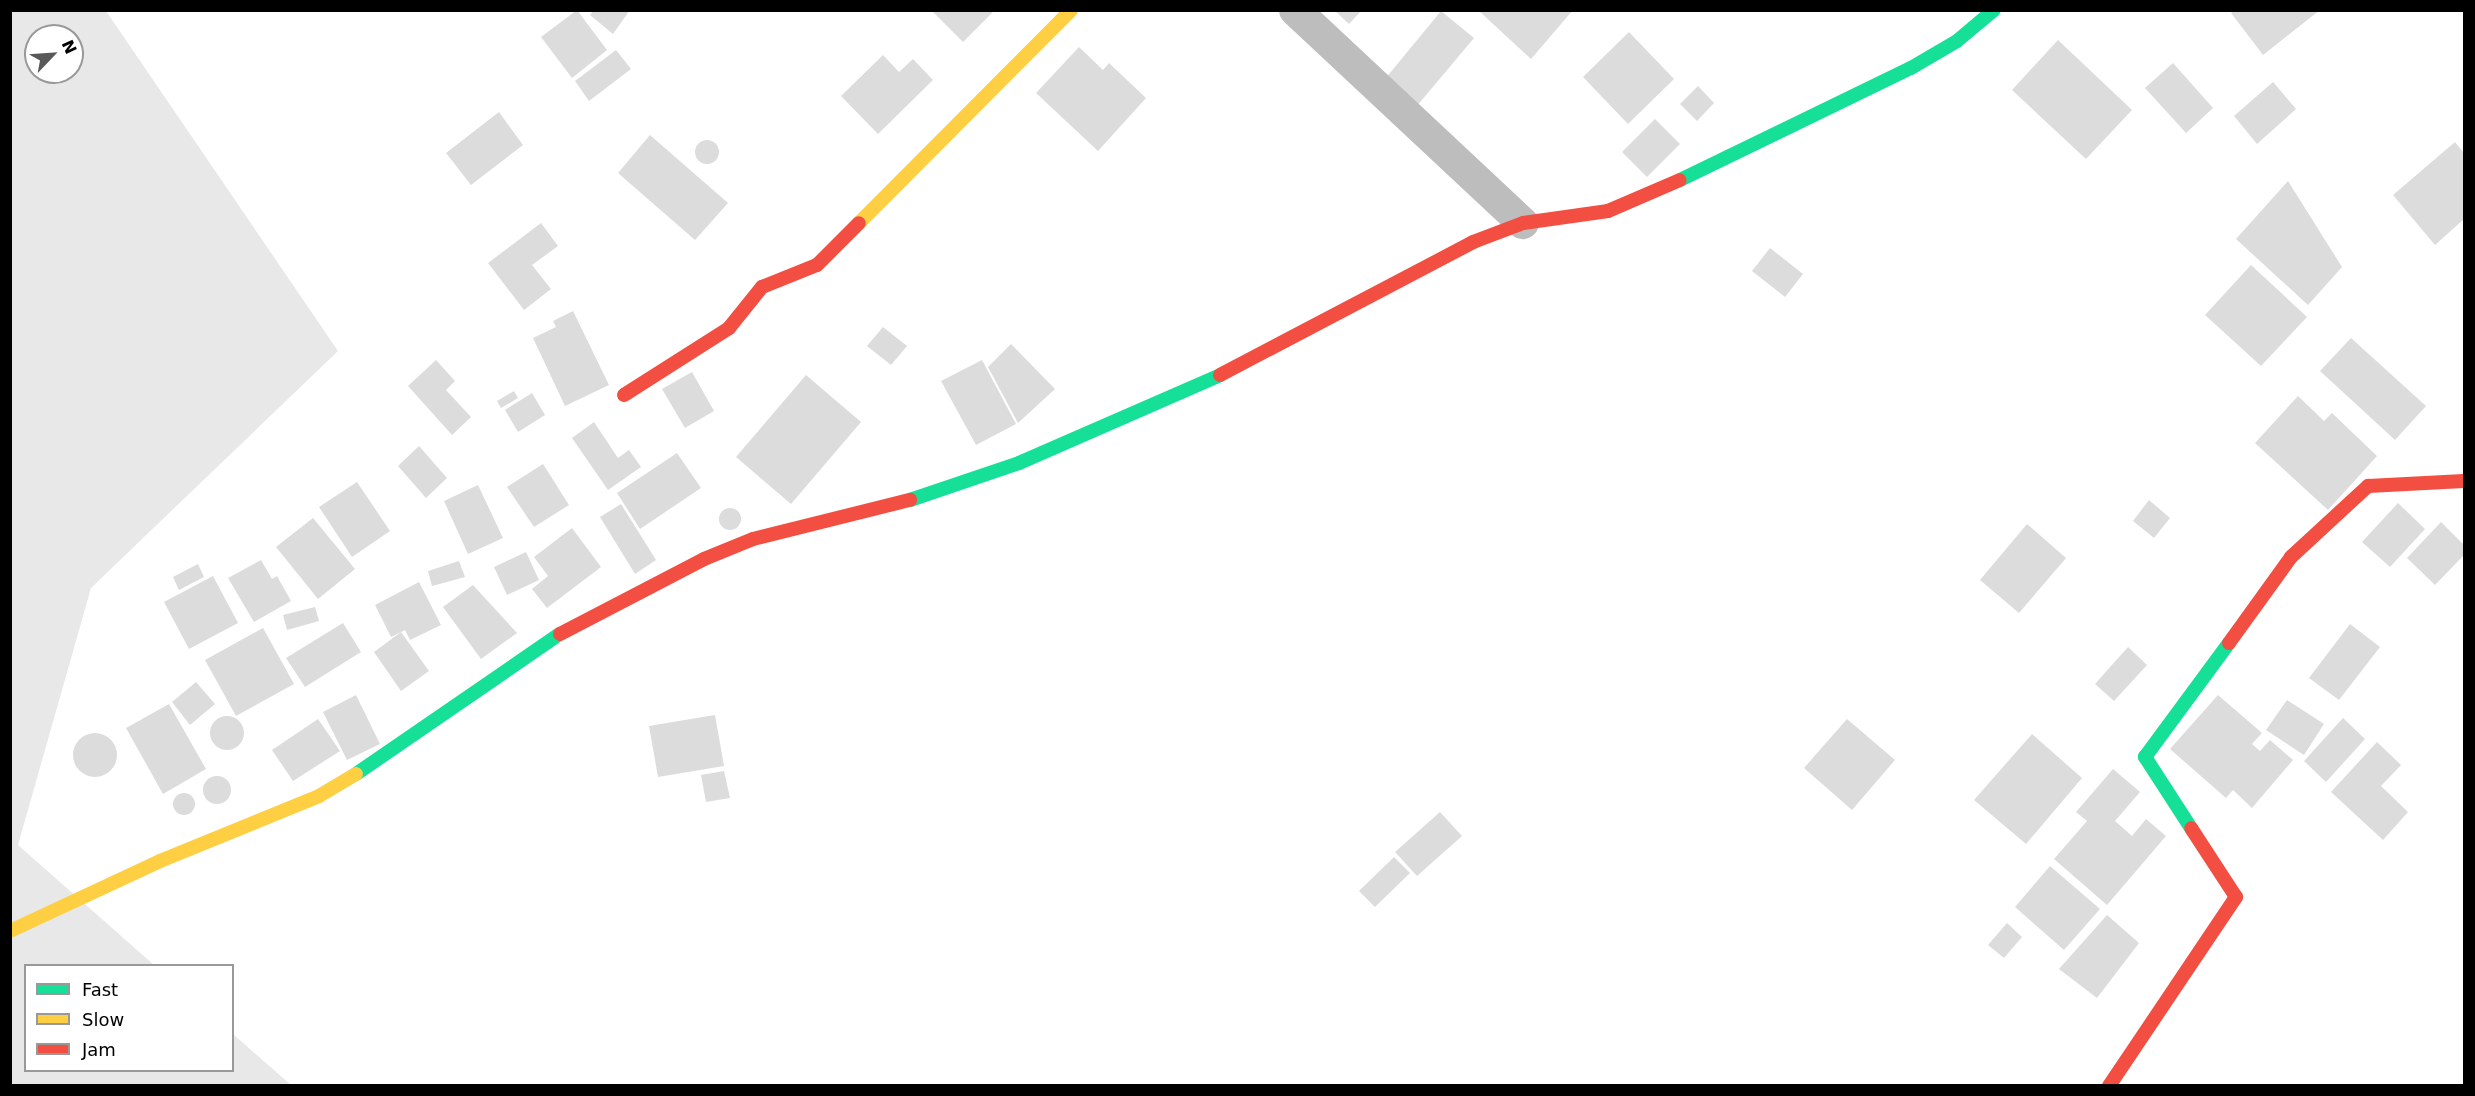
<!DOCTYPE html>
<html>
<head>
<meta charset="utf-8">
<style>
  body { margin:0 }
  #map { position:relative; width:2475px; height:1096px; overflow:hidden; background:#fff; font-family:"DejaVu Sans",sans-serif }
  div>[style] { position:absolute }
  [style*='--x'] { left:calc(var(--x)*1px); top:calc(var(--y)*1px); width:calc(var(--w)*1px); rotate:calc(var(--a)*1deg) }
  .green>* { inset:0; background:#e8e8e8 }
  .building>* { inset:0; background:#dcdcdc }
  .round { border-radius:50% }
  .street>* { height:32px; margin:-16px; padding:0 16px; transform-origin:16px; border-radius:16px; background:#bdbdbd }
  .fast>* { height:14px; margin:-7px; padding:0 7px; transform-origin:7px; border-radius:7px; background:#16e098 }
  .slow>* { height:14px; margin:-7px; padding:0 7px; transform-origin:7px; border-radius:7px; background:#ffcf43 }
  .jam>* { height:14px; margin:-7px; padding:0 7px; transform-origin:7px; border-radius:7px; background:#f24e42 }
  span { translate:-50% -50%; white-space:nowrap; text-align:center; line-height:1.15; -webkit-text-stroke:6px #fff; paint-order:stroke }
  .frame { position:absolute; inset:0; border:12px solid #000; pointer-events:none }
  .legend { position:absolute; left:24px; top:964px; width:210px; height:108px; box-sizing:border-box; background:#fff; border:2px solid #999; margin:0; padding:8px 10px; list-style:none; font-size:18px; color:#000 }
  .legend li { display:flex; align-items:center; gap:12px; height:30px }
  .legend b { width:30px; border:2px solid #999 }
  .north { position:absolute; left:24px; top:24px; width:60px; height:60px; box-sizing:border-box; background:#fff; border:2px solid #999; border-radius:50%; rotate:65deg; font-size:16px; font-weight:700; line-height:24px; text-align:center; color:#000 }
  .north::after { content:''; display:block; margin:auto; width:21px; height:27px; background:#595959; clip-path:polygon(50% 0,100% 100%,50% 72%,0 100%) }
</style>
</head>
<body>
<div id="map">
  <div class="green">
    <div style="clip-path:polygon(evenodd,10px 11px,106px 11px,338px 351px,91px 588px,18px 845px,154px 965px,26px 966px,26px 1070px,232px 1070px,233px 1034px,291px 1085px,11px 1085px,10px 11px,36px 36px,72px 36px,72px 72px,36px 72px,36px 36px)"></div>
  </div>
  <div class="building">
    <div style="clip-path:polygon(577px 10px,607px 50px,572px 78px,541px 37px)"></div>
    <div style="clip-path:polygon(594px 10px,630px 10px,613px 34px,590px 15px)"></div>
    <div style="clip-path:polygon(931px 10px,995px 10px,963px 42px)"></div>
    <div style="clip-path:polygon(1334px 10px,1362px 10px,1349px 24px)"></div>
    <div style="clip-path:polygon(1478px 10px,1573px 10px,1531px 59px)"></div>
    <div style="clip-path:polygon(2234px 10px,2320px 10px,2263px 55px,2231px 13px)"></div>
    <div style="clip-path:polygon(1441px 11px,1474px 38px,1416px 107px,1385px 79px)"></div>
    <div style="clip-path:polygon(1629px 32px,1674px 79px,1628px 124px,1583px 77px)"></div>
    <div style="clip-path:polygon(2058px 40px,2132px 110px,2086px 159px,2012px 90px)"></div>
    <div style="clip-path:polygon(1079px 47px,1103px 70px,1109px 63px,1146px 98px,1098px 151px,1036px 93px)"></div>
    <div style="clip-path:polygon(616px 50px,631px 69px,589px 101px,575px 81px)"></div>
    <div style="clip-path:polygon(883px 55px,899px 72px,913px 59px,933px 80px,878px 134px,841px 96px)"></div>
    <div style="clip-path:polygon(2173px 63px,2213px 108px,2186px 133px,2145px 88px)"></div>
    <div style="clip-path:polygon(2273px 82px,2296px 109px,2257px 144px,2234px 116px)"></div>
    <div style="clip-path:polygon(1698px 86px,1714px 103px,1697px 121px,1680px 104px)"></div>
    <div style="clip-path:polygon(499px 112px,523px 145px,471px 185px,446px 153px)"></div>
    <div style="clip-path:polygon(1655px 119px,1680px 144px,1647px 177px,1622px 152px)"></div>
    <div style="clip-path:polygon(650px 135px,728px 203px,695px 240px,618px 173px)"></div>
    <div class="round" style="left:695px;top:140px;width:24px;height:24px"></div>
    <div style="clip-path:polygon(2455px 142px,2464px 153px,2464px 219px,2435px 245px,2393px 195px)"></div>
    <div style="clip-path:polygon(2288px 181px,2342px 267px,2308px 305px,2236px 239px)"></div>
    <div style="clip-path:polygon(541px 223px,558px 246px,532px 265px,551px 289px,524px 310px,488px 263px)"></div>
    <div style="clip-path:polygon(1770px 248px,1803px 274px,1785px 297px,1752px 271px)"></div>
    <div style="clip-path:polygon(2251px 265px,2307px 317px,2261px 366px,2205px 315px)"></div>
    <div style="clip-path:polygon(573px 311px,609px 385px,565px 406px,533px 338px,556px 327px,553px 321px)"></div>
    <div style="clip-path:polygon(883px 327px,907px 346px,891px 365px,867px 346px)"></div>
    <div style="clip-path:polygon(2351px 338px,2426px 406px,2395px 440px,2320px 371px)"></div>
    <div style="clip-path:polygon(1011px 344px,1055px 389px,1018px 423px,988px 367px)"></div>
    <div style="clip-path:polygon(436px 360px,455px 381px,446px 390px,471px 417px,452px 435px,408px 386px)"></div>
    <div style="clip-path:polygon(982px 360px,1016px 424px,976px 445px,941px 381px)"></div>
    <div style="clip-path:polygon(692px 372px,714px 411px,685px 428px,662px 389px)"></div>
    <div style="clip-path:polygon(806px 375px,861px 422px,791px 504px,736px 457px)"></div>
    <div style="clip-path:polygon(514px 391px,518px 398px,501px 408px,497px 401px)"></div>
    <div style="clip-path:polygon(532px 393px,545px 415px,518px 432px,505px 410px)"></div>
    <div style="clip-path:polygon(2298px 396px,2324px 421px,2332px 413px,2377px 456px,2328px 510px,2255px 443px)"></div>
    <div style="clip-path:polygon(594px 422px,618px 458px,629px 450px,641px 467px,608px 490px,572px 438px)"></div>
    <div style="clip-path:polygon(419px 446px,447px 478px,426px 498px,398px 466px)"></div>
    <div style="clip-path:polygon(677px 453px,701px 488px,640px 529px,617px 493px)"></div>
    <div style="clip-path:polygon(543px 464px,569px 505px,534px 527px,507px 487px)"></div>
    <div style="clip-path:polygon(357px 482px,390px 531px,352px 557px,319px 507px)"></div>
    <div style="clip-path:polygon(478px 485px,503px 538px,468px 554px,444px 501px)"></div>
    <div style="clip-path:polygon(2149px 500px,2170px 518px,2154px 538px,2133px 521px)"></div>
    <div style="clip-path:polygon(2398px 503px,2425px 529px,2390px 567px,2362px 542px)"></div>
    <div style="clip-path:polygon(621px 504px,656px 560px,635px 574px,600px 517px)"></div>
    <div class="round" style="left:719px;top:508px;width:22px;height:22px"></div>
    <div style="clip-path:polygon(313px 518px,355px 569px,318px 599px,276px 547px)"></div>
    <div style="clip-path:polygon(2441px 522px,2464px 545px,2464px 555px,2435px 585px,2407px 558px)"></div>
    <div style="clip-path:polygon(2027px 524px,2066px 558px,2019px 613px,1980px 580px)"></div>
    <div style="clip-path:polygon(572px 528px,601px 567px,547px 608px,532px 589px,548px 576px,534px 557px)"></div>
    <div style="clip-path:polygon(526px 552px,539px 580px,507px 595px,494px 567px)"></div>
    <div style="clip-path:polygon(261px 560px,272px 579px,277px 576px,291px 601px,254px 622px,228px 578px)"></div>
    <div style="clip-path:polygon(459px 561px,465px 577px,432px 586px,428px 571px)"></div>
    <div style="clip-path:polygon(198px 564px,204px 577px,179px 590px,173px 577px)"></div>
    <div style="clip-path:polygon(213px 576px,238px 623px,189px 649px,164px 602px)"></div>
    <div style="clip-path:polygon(419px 582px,441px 625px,410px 640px,405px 630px,391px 637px,375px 605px)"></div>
    <div style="clip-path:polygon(473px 585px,517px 633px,481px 659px,443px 607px)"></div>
    <div style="clip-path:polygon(315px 607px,319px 621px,287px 630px,283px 615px)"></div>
    <div style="clip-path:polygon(343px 623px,361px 652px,305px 687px,286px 658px)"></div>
    <div style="clip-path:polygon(2350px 624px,2380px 647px,2339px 700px,2309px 678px)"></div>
    <div style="clip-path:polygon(263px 628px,294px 684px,236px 716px,205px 660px)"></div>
    <div style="clip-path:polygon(401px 632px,429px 671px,401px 691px,374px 652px)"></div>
    <div style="clip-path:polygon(2128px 647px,2147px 665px,2114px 701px,2095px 684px)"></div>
    <div style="clip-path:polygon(196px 682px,215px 704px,190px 725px,172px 702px)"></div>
    <div style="clip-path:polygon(356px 695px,380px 744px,347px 760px,323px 712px)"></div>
    <div style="clip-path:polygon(2218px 695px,2262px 733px,2252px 744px,2260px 751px,2270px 740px,2293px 760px,2252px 808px,2233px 790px,2226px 798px,2170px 749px)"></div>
    <div style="clip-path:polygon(2287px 700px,2324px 724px,2304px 755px,2266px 730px)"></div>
    <div style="clip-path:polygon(169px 704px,206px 769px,163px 794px,126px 728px)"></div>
    <div style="clip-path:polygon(715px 715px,724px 766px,658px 777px,649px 726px)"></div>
    <div class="round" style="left:210px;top:716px;width:34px;height:34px"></div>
    <div style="clip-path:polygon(2343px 718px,2365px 739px,2326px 782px,2304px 761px)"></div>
    <div style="clip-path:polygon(318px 719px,340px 751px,293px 781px,272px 750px)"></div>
    <div style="clip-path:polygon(1847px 719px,1895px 760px,1852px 810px,1804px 768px)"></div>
    <div class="round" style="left:73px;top:733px;width:44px;height:44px"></div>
    <div style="clip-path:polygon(2032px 734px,2082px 778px,2026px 844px,1974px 800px)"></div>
    <div style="clip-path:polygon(2377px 742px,2401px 765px,2381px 786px,2408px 812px,2383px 840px,2331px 792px)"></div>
    <div style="clip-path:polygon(2113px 769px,2140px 792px,2115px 821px,2132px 836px,2146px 819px,2166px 836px,2107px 905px,2054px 859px,2087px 821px,2076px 812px)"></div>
    <div style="clip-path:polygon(724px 771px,730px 798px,706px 802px,701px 775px)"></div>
    <div class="round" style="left:203px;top:776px;width:28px;height:28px"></div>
    <div class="round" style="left:173px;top:793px;width:22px;height:22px"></div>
    <div style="clip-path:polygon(1440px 812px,1462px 836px,1417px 876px,1395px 852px)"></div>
    <div style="clip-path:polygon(1394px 857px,1410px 873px,1375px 907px,1359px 891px)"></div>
    <div style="clip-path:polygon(2050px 866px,2100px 909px,2064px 950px,2015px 907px)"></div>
    <div style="clip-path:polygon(2107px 915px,2139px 943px,2097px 998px,2059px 969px)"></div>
    <div style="clip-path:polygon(2007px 923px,2022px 937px,2004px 958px,1988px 945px)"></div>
  </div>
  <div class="street">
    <div style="--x:1295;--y:10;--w:312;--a:43.1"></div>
  </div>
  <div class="fast">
    <div style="--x:1680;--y:180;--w:257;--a:-25.9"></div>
    <div style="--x:1911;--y:68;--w:53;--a:-30.4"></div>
    <div style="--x:1957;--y:41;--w:48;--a:-40"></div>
    <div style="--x:910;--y:500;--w:115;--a:-18.7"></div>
    <div style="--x:1019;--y:463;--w:219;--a:-23.6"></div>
    <div style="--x:356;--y:774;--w:247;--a:-34.5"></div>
    <div style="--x:2191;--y:828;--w:85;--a:-122.9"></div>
    <div style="--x:2145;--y:757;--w:142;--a:-53.6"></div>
  </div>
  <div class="slow">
    <div style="--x:859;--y:223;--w:301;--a:-45.1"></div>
    <div style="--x:10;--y:931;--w:166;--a:-25"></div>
    <div style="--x:160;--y:861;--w:172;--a:-22.2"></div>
    <div style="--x:319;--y:796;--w:43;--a:-30.7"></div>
  </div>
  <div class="jam">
    <div style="--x:1220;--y:375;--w:286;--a:-27.7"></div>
    <div style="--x:1473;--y:242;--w:53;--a:-20.8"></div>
    <div style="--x:1523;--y:223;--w:86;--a:-8"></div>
    <div style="--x:1608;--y:211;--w:78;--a:-23.3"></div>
    <div style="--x:624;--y:395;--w:125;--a:-32.5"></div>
    <div style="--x:729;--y:328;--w:53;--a:-51.2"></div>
    <div style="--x:762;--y:287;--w:59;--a:-21.8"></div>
    <div style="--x:817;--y:265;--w:59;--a:-45"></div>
    <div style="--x:560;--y:634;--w:162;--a:-27.5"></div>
    <div style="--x:704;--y:559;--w:53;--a:-22.2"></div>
    <div style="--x:753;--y:539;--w:162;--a:-14"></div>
    <div style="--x:2229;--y:643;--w:106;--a:-54.2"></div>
    <div style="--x:2291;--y:557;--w:105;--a:-42.7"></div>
    <div style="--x:2368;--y:486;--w:96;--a:-3"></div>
    <div style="--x:2109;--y:1086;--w:228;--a:-56.1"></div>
    <div style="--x:2236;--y:897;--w:82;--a:-123.1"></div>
  </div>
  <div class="frame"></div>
  <ul class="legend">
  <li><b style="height:8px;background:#16e098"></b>Fast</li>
  <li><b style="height:8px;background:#ffcf43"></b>Slow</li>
  <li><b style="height:8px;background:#f24e42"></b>Jam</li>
  </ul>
  <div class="north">N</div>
</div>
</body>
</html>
